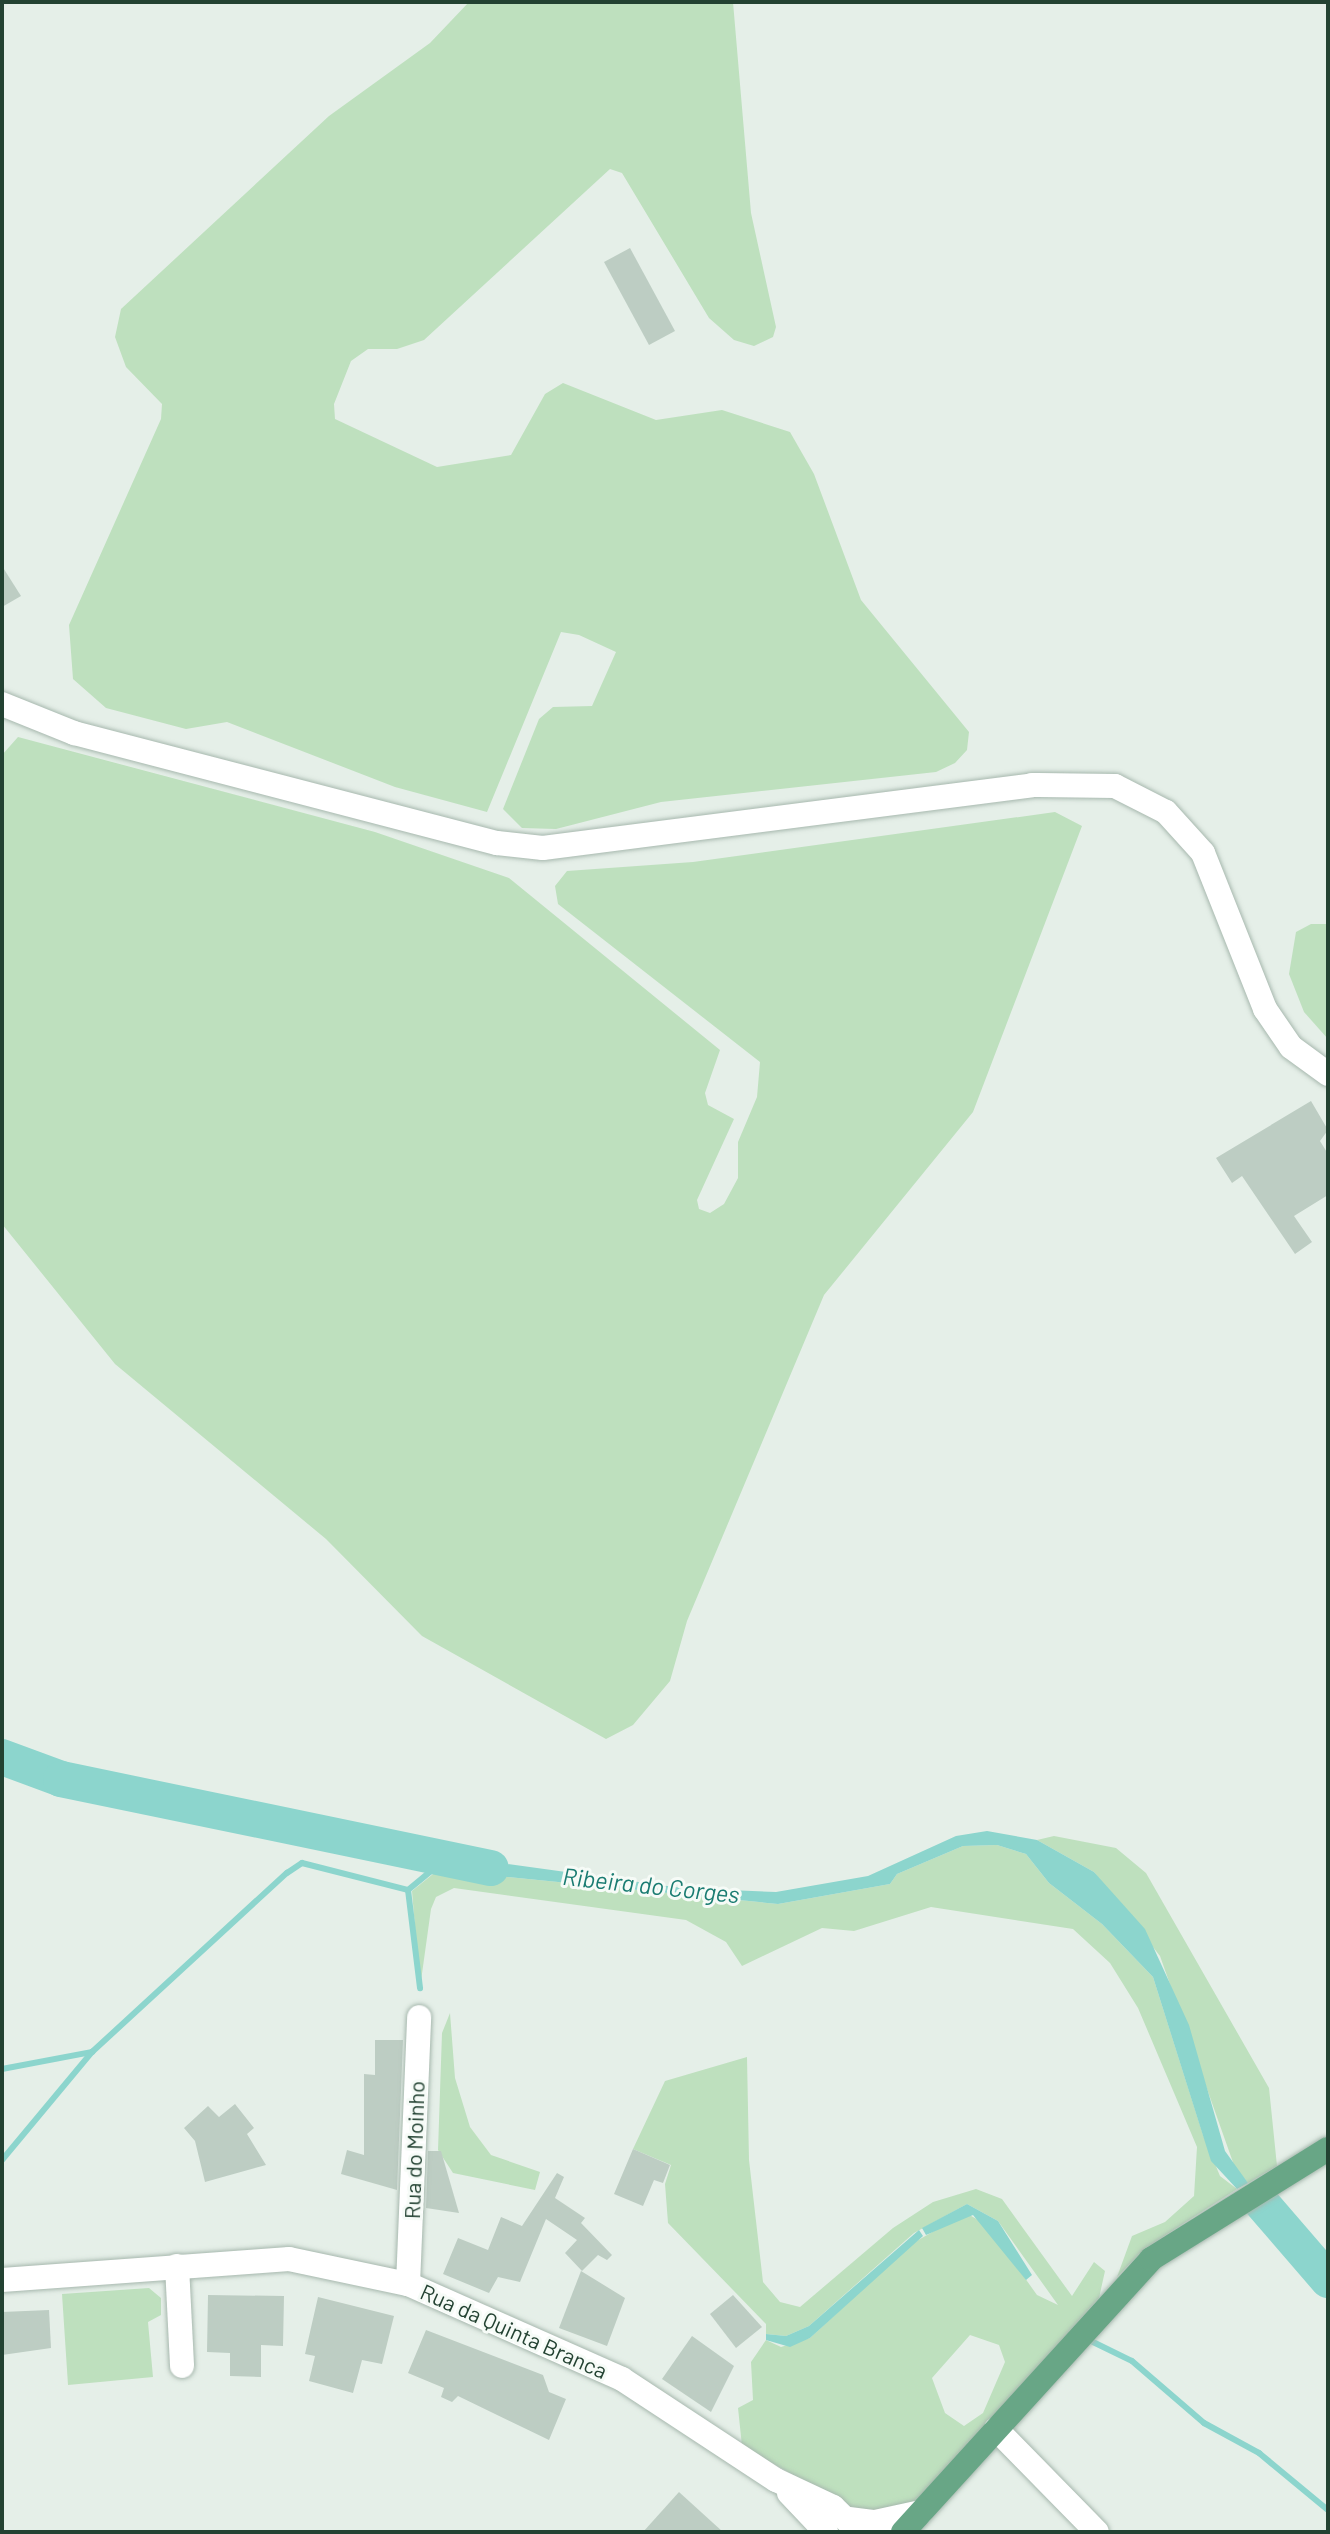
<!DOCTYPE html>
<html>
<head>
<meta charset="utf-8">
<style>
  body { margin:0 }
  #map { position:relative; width:1330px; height:2534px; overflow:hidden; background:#e5efe8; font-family:Barlow,sans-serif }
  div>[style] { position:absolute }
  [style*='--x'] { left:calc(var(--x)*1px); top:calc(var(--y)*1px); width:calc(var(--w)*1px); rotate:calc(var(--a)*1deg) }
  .green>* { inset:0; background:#bee0be }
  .water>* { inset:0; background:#8cd5cd }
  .stream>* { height:6px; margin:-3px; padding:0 3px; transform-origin:3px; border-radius:3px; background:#8cd5cd }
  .river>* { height:36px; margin:-18px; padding:0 18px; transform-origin:18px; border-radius:18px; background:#8cd5cd }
  .building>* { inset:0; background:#bdcdc3 }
  .roads { filter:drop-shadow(0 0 2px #a7b8ae) drop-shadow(0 0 2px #a7b8ae) }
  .minor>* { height:24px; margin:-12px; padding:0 12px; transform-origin:12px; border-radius:12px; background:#fff }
  .major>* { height:24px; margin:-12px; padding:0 12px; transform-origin:12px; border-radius:12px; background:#68a686 }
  span { translate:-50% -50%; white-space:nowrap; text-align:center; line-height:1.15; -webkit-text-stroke:6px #f6fbf7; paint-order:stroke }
  .street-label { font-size:22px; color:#234232 }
  .water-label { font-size:24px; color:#1a7c72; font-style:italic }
  .frame { position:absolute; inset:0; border:4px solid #234232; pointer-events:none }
</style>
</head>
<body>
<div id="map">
  <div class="green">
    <div style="clip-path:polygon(469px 2px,733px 2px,751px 213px,776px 327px,773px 337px,754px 346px,734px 340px,709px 318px,622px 173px,610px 169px,424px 340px,397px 349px,368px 349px,351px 361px,334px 404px,335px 419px,437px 467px,511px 455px,545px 394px,563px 383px,656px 420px,722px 410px,790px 432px,814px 474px,861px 600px,969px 732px,967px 750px,955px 763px,936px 772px,661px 802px,556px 829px,522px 828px,503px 809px,539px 719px,553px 707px,592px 706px,616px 652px,579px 635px,561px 632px,487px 812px,395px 787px,227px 722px,186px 729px,106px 708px,73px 679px,69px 625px,161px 419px,162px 404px,126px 367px,115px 337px,121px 309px,329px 116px,430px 43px)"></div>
    <div style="clip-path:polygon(18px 737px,375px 832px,509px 878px,720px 1050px,705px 1093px,708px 1105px,734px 1119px,697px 1200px,699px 1209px,710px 1213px,724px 1204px,738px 1178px,738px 1142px,757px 1097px,760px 1062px,558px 904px,555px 886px,567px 871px,693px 862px,1055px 812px,1082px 826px,973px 1112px,824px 1295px,687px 1621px,670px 1681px,633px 1725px,606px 1739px,422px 1636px,326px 1539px,115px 1364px,2px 1224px,2px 755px)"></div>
    <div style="clip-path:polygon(1311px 924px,1328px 924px,1328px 1039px,1304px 1012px,1289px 974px,1296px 932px)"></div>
    <div style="clip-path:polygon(1054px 1836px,1116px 1848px,1146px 1873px,1269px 2088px,1277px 2166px,1248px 2183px,1235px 2168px,1160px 1956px,1094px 1872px,1037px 1840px)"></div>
    <div style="clip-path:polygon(997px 1845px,1026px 1854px,1049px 1883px,1102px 1924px,1153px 1977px,1203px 2135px,1220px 2176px,1237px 2189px,1144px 2249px,1117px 2277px,1132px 2236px,1165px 2222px,1194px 2196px,1197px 2147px,1138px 2008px,1110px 1963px,1073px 1929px,931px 1907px,854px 1931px,822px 1928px,742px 1966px,726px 1942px,686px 1920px,454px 1888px,436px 1897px,431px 1909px,420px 1988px,412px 1891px,438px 1870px,778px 1904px,890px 1884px,897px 1874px,963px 1846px)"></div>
    <div style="clip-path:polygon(450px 2013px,455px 2078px,470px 2127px,491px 2155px,540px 2172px,535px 2190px,453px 2173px,438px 2150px,442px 2033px)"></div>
    <div style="clip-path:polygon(evenodd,747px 2057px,749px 2160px,763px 2282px,780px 2302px,800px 2307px,893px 2228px,933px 2202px,976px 2189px,1002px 2199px,1072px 2296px,1094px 2262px,1105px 2271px,1099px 2298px,916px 2503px,862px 2514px,742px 2446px,738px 2408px,753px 2400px,751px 2362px,766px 2340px,781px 2347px,810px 2338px,913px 2243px,966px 2213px,987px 2225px,1037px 2295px,1058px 2305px,998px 2221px,967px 2204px,914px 2233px,809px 2326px,786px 2336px,766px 2334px,766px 2324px,668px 2223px,665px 2184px,671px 2165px,633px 2149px,665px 2081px,747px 2057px,970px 2335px,999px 2345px,1005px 2362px,983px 2413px,964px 2426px,945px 2413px,932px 2378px,970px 2335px)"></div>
    <div style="clip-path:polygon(149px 2288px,161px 2298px,161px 2315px,148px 2322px,153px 2377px,68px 2385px,62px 2294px)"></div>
  </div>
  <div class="water">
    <div style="clip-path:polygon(987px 1831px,1037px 1840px,1094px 1872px,1145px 1929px,1189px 2025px,1225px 2151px,1248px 2183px,1237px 2189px,1211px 2161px,1153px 1977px,1102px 1924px,1049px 1883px,1026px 1854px,997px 1845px,963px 1846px,897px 1874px,890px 1884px,778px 1904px,438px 1870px,449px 1856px,682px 1888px,776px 1892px,868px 1876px,956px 1836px)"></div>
    <div style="clip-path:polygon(967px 2204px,998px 2221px,1032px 2275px,1026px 2280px,973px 2215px,926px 2235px,922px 2228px)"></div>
    <div style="clip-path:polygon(919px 2230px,923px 2236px,810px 2338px,790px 2347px,766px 2340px,766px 2334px,786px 2336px,809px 2326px)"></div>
  </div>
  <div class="stream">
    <div style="--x:408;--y:1890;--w:99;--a:83"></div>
    <div style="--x:408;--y:1890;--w:45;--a:-39.6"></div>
    <div style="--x:2;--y:2069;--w:92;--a:-10.7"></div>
    <div style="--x:2;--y:2160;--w:141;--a:-50.2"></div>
    <div style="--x:92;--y:2052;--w:265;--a:-42.6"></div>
    <div style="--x:287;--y:1873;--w:18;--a:-34"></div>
    <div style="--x:302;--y:1863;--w:109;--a:14.3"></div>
    <div style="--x:1093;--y:2342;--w:43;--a:26"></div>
    <div style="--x:1132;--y:2361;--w:95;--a:40.7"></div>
    <div style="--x:1204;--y:2423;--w:63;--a:28.6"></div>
    <div style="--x:1259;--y:2453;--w:89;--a:39.6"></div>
  </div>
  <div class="river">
    <div style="--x:2;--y:1757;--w:63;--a:20.4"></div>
    <div style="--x:61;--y:1779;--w:439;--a:11.7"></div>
    <div style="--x:1259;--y:2200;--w:106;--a:49.2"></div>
  </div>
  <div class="building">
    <div style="clip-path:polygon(630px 248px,675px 331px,649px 345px,604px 262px)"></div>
    <div style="clip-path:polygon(2px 566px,21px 596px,2px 607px)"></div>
    <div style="clip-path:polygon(1311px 1101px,1328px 1130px,1320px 1141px,1328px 1154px,1328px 1195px,1294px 1216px,1312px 1242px,1295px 1254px,1242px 1176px,1232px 1183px,1216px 1158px)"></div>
    <div style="clip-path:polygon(375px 2040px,403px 2040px,397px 2190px,341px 2174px,347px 2150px,364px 2155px,364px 2074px,375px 2075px)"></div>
    <div style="clip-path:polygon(235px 2104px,254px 2128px,247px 2134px,266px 2165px,205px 2182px,195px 2141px,184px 2128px,208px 2106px,219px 2117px)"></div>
    <div style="clip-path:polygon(633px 2149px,670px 2165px,663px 2183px,654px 2180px,643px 2206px,614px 2194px)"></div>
    <div style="clip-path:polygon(428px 2151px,441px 2151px,459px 2213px,426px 2208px)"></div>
    <div style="clip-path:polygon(557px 2173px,564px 2177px,555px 2198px,585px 2218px,581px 2223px,612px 2255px,607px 2260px,598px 2255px,582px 2271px,565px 2253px,577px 2240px,546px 2219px,520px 2282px,498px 2277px,489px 2293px,443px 2274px,458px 2238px,488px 2250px,501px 2217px,522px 2226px)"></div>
    <div style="clip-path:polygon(581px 2271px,625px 2298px,607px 2346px,559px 2328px)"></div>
    <div style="clip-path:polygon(208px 2295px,284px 2296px,283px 2346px,261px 2345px,261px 2377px,230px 2376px,230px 2353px,207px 2352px)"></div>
    <div style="clip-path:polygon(733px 2295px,762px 2327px,736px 2348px,710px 2314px)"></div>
    <div style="clip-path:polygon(318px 2297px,394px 2316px,382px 2364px,362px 2360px,353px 2393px,309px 2381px,315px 2356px,305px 2354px)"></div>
    <div style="clip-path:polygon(49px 2310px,51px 2348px,2px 2355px,2px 2312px)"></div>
    <div style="clip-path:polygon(426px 2330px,543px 2375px,549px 2392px,566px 2399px,549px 2440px,458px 2396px,452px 2402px,441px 2397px,444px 2388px,408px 2373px)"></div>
    <div style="clip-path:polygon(692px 2336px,734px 2366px,711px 2412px,662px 2379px)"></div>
    <div style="clip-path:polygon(679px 2492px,723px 2532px,643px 2532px)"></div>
  </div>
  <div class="roads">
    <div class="minor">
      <div style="--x:2;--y:704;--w:78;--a:21.9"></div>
      <div style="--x:74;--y:733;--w:437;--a:14.6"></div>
      <div style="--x:497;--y:843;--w:46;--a:6.2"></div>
      <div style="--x:543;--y:848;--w:493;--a:-7.3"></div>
      <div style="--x:1032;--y:785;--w:83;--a:0.7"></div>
      <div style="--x:1115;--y:786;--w:57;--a:27"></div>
      <div style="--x:1166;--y:812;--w:55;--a:47.9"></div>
      <div style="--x:1203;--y:853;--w:168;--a:68.3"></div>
      <div style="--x:1265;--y:1009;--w:46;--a:55.6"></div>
      <div style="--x:1291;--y:1047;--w:46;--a:36.1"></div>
      <div style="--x:177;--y:2266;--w:100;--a:87.1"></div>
      <div style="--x:2;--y:2280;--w:288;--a:-4.2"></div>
      <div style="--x:289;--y:2259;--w:122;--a:11.9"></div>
      <div style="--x:408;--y:2284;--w:234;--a:23.9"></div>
      <div style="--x:622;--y:2379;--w:184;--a:33.3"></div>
      <div style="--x:776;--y:2480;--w:63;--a:25.3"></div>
      <div style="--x:833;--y:2507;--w:36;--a:44"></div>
      <div style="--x:408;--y:2284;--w:267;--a:-87.6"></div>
      <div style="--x:996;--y:2429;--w:144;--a:45.6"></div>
      <div style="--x:789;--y:2493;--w:54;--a:46.5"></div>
      <div style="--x:849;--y:2519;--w:26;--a:7"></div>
      <div style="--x:875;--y:2522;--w:47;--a:-12.3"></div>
    </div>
    <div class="major">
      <div style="--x:903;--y:2532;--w:369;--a:-47.7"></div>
      <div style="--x:1151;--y:2259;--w:208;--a:-31.9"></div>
    </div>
  </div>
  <div class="street-label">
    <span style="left:414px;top:2150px;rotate:-88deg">Rua do Moinho</span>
    <span style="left:514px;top:2331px;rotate:24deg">Rua da Quinta Branca</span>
  </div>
  <div class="water-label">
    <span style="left:651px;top:1885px;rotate:6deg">Ribeira do Corges</span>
  </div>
  <div class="frame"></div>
</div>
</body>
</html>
